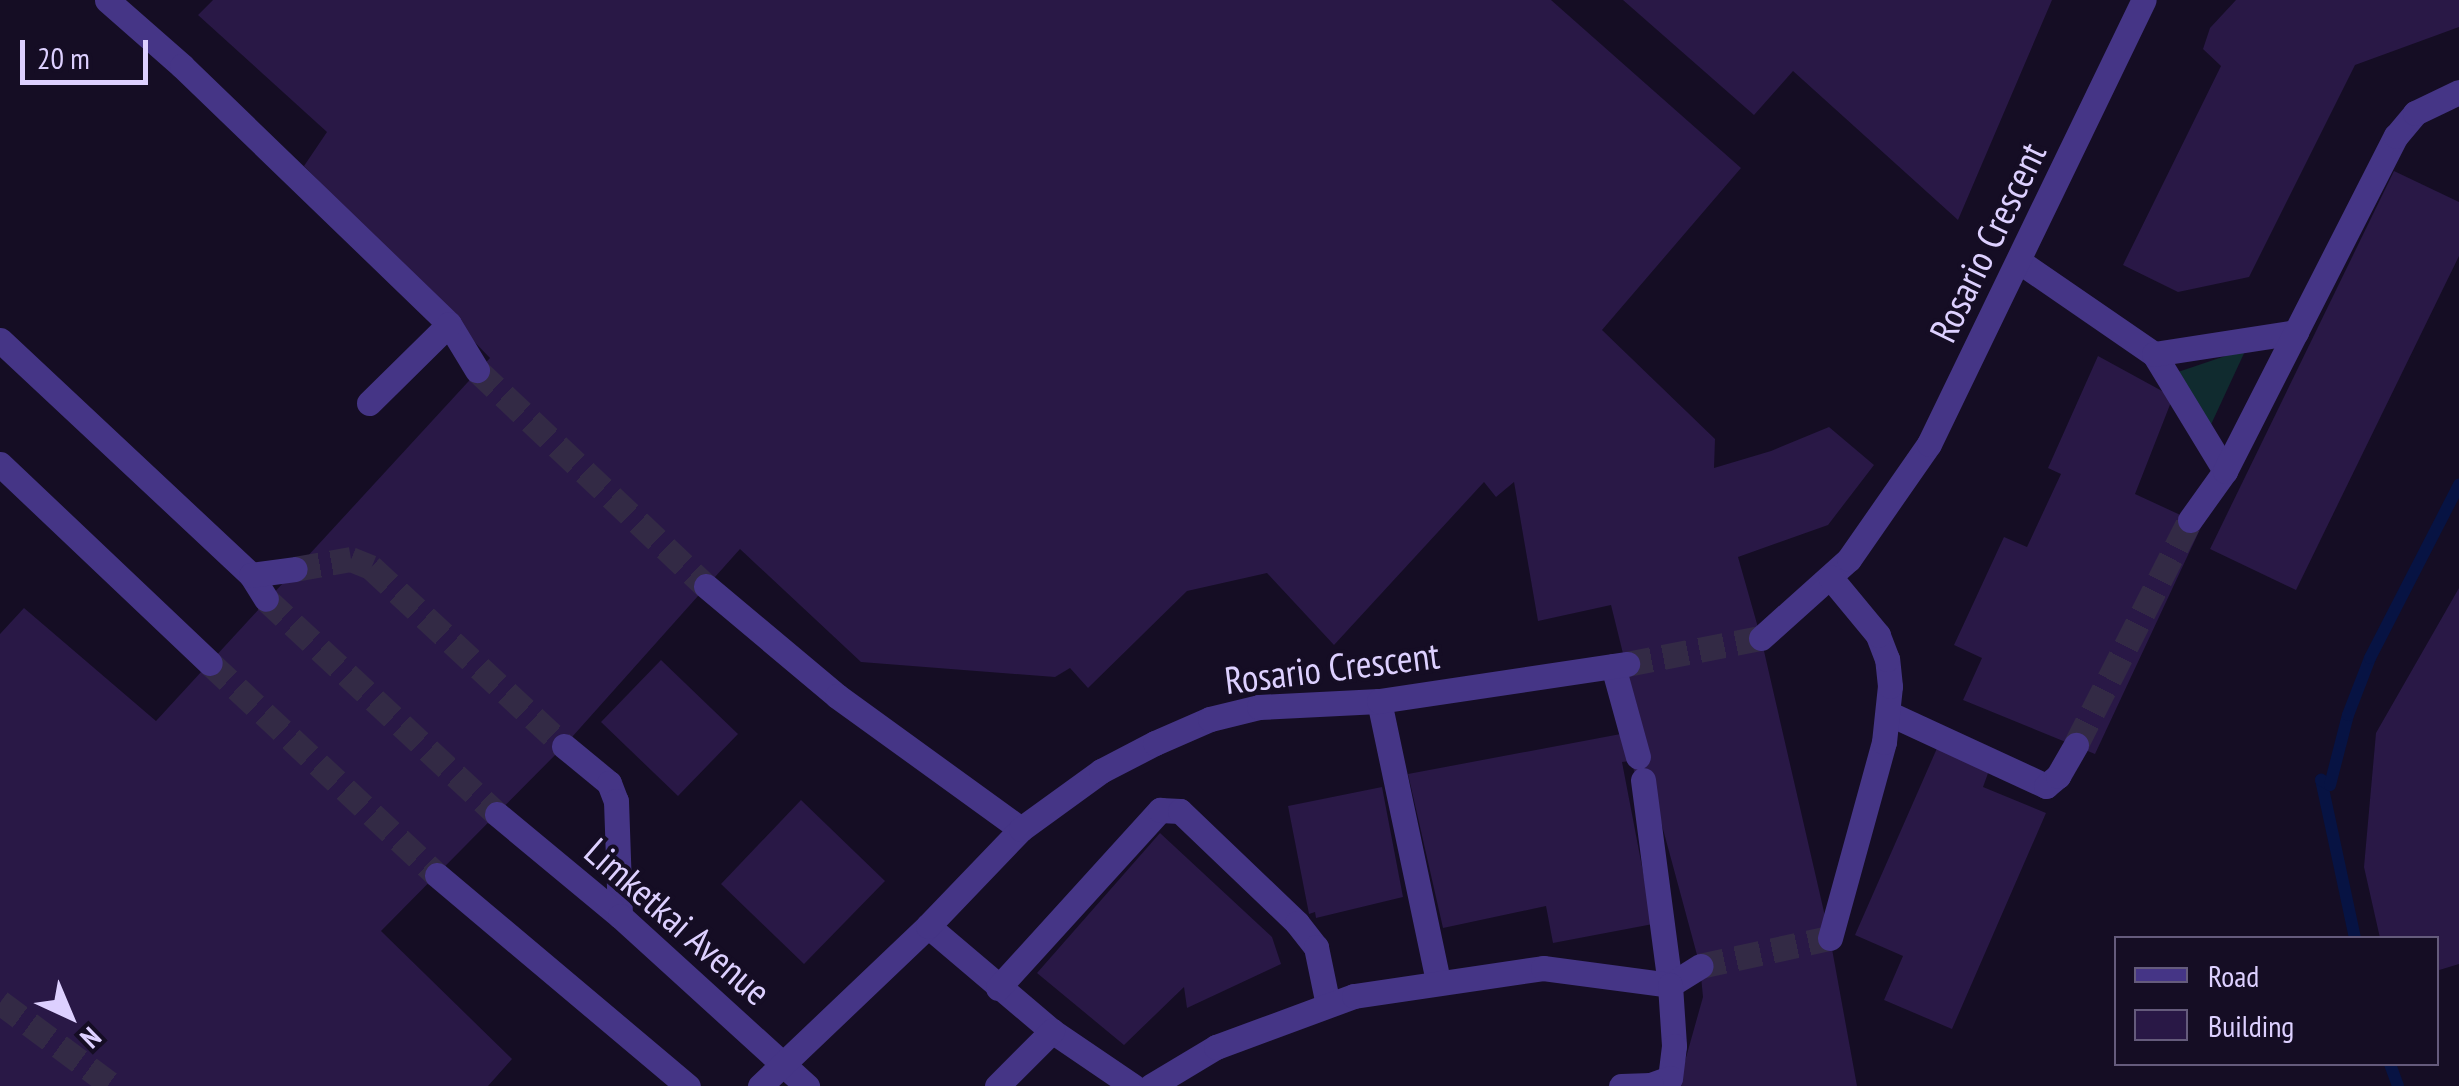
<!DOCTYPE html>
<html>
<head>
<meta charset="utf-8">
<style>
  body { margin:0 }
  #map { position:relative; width:2459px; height:1086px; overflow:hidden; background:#150d24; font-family:"PT Sans Narrow",sans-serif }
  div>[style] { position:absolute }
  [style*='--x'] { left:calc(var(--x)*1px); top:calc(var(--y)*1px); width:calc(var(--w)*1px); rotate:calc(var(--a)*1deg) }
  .green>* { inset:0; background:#102b2f }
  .stream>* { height:12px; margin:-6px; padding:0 6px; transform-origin:6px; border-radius:6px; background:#071343 }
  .building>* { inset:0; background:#291846 }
  .minor-tunnel>* { height:25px; margin-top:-12.5px; transform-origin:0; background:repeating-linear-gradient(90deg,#332a45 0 25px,transparent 0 37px) }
  .minor>* { height:25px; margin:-12.5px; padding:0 12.5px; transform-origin:12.5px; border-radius:12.5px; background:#453586 }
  span { translate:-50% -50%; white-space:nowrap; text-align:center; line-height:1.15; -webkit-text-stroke:8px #150d24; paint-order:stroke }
  .street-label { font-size:38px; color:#ddd0ff }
  .legend { position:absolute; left:2114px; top:936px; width:325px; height:130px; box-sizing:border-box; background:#150d24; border:2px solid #655b7c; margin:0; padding:12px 18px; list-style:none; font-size:30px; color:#ddd0ff }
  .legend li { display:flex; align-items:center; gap:20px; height:50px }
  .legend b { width:50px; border:2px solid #655b7c }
  .north { position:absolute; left:20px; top:966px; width:100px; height:100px; -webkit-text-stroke:8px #150d24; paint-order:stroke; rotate:136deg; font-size:28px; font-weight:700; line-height:40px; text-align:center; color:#ddd0ff }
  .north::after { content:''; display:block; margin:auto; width:35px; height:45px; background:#ddd0ff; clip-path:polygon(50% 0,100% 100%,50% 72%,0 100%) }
  .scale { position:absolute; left:20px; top:40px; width:128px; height:45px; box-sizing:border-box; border:5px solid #ddd0ff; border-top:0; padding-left:12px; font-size:30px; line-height:35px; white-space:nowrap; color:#ddd0ff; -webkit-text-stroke:8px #150d24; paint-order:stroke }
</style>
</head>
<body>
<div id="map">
  <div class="green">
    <div style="clip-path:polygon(2246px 349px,2208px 431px,2178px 372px)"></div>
  </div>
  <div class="stream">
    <div style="--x:2355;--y:938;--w:162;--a:-102.1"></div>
    <div style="--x:2321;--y:780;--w:10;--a:29"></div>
    <div style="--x:2330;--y:785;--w:72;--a:-75.6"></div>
    <div style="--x:2348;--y:715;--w:61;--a:-68.9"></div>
    <div style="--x:2370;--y:658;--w:195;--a:-62.8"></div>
    <div style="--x:2390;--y:1064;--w:23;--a:70"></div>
  </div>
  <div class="building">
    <div style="clip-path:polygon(213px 0,1551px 0,1741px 168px,1602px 330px,1715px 439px,1714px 468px,1771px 451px,1829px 427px,1874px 465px,1828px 525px,1738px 557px,1761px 638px,1830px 938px,1857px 1086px,1678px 1086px,1703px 997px,1700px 966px,1650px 781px,1637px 783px,1631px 759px,1633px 694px,1611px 605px,1538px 621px,1514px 482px,1496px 497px,1484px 482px,1334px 645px,1267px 573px,1187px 591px,1088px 688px,1070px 668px,1055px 677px,861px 662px,740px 549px,564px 746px,381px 931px,512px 1059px,488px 1086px,0 1086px,0 634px,24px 608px,156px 721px,490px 358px,304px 166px,327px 132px,198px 15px)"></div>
    <div style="clip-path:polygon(1623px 0,2052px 0,1958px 220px,1793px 71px,1754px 115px)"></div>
    <div style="clip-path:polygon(2236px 0,2459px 0,2459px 27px,2355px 65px,2249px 277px,2178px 292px,2123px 265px,2221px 66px,2203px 49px,2210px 28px)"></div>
    <div style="clip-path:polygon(2394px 171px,2459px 202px,2459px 256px,2296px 590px,2210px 549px)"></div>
    <div style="clip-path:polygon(2098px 356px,2173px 397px,2135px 494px,2202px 525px,2095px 754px,1963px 700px,1982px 658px,1954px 645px,2004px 537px,2027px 547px,2061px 474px,2048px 468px)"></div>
    <div style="clip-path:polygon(2459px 588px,2459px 964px,2436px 971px,2436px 938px,2380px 938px,2364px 867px,2376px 733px)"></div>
    <div style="clip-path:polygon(661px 660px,738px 734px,678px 796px,601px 722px)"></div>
    <div style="clip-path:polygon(1626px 733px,1630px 761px,1622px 762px,1653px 924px,1553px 943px,1546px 906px,1443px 928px,1408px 774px)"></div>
    <div style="clip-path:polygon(1938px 746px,1991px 765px,1983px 787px,2046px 813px,1952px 1029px,1884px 1000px,1903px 956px,1855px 935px)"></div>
    <div style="clip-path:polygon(1382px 787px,1403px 897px,1316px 918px,1315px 912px,1309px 914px,1288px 806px)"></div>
    <div style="clip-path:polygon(801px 800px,885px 881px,804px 964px,721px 884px)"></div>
    <div style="clip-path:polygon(1160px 833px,1272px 937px,1281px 964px,1187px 1008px,1184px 987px,1124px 1045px,1037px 973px)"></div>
  </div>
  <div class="minor-tunnel">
    <div style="--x:477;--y:370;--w:315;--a:43.3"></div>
    <div style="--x:295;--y:569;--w:57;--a:-10.1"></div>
    <div style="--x:351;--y:559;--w:22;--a:22"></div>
    <div style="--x:371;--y:567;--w:263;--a:42.8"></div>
    <div style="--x:266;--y:599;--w:316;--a:42.9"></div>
    <div style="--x:210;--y:663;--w:311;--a:43"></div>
    <div style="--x:1627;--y:664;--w:136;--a:-11"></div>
    <div style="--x:2076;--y:745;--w:252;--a:-63.1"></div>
    <div style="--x:1700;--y:966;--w:133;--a:-12.2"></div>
    <div style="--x:0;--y:1002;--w:141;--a:36.6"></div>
  </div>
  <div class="minor">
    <div style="--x:107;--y:0;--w:100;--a:41.3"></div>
    <div style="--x:182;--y:66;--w:371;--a:44"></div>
    <div style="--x:449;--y:324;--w:54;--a:58.7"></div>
    <div style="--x:2020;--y:262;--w:163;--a:34.5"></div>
    <div style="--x:2154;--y:354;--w:137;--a:58.7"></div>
    <div style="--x:0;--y:340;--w:344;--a:43.1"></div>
    <div style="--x:251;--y:575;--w:28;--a:58"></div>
    <div style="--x:2154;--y:354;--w:144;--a:-8.8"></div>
    <div style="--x:369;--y:403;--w:112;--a:-44.6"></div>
    <div style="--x:0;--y:464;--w:289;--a:43.5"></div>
    <div style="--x:2190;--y:520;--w:60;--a:-54.5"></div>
    <div style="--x:2225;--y:471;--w:376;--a:-63"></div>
    <div style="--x:2396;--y:136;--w:30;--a:-50"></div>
    <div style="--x:2415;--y:113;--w:49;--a:-25.5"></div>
    <div style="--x:251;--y:575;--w:44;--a:-7.8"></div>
    <div style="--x:706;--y:586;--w:171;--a:40"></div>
    <div style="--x:837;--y:696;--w:227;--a:35.9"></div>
    <div style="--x:1761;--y:638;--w:118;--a:-41.9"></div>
    <div style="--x:1849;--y:559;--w:140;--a:-55.2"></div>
    <div style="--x:1929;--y:444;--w:493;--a:-64.2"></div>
    <div style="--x:1613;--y:666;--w:94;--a:74.6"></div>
    <div style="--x:1379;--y:701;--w:286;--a:78.1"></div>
    <div style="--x:1888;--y:713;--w:174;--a:24.8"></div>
    <div style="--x:2046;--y:786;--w:16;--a:-40"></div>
    <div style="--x:2058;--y:776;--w:36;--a:-60"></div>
    <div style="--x:564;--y:746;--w:58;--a:39.4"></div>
    <div style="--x:609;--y:783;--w:19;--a:69"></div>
    <div style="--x:616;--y:801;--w:115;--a:88"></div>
    <div style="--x:1643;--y:780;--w:207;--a:82.5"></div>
    <div style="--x:1670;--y:985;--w:36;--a:-32"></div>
    <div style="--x:497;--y:814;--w:160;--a:39.7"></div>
    <div style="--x:620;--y:916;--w:253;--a:42.3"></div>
    <div style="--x:437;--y:875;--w:328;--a:40.1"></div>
    <div style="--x:928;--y:926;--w:162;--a:40.3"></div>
    <div style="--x:1052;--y:1031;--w:98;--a:34.2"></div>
    <div style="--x:1830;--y:938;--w:203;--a:-74.6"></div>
    <div style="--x:1884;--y:742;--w:56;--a:-83.9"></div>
    <div style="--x:1890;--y:686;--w:27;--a:-96"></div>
    <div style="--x:1887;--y:659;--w:26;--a:-111"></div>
    <div style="--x:1878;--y:635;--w:75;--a:-129.6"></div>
    <div style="--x:998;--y:988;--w:241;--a:-47.7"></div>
    <div style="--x:1160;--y:810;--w:20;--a:3"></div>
    <div style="--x:1180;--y:811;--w:162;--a:43.7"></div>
    <div style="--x:1297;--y:923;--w:31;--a:52"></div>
    <div style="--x:1316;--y:947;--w:59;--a:78.3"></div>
    <div style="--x:760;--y:1086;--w:232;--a:-43.6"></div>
    <div style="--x:928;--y:926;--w:134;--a:-46.2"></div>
    <div style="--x:1021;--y:829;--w:99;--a:-35.9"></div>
    <div style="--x:1101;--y:771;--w:61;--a:-27.4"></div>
    <div style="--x:1155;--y:743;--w:60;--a:-23.6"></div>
    <div style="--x:1210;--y:719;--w:50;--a:-13.8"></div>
    <div style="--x:1259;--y:707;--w:120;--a:-2.9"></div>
    <div style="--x:1379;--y:701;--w:251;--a:-8.5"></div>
    <div style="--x:997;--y:1086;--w:78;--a:-45"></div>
    <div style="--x:1151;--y:1086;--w:76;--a:-31"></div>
    <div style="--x:1216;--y:1047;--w:147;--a:-20.3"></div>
    <div style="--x:1354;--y:996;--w:191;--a:-8.4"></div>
    <div style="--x:1543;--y:968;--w:128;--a:7.6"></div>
    <div style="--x:1670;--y:985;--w:61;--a:86.2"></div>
    <div style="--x:1674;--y:1046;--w:32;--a:97"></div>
    <div style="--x:1670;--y:1078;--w:20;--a:160"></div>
    <div style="--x:1651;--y:1085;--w:30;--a:178"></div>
  </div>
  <div class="street-label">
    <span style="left:1987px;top:242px;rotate:-64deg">Rosario Crescent</span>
    <span style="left:1332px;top:667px;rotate:-7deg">Rosario Crescent</span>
    <span style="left:678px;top:921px;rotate:41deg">Limketkai Avenue</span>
  </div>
  <ul class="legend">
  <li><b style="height:12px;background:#453586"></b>Road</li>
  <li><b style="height:28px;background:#291846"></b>Building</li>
  </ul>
  <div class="north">N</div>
  <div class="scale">20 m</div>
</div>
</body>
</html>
